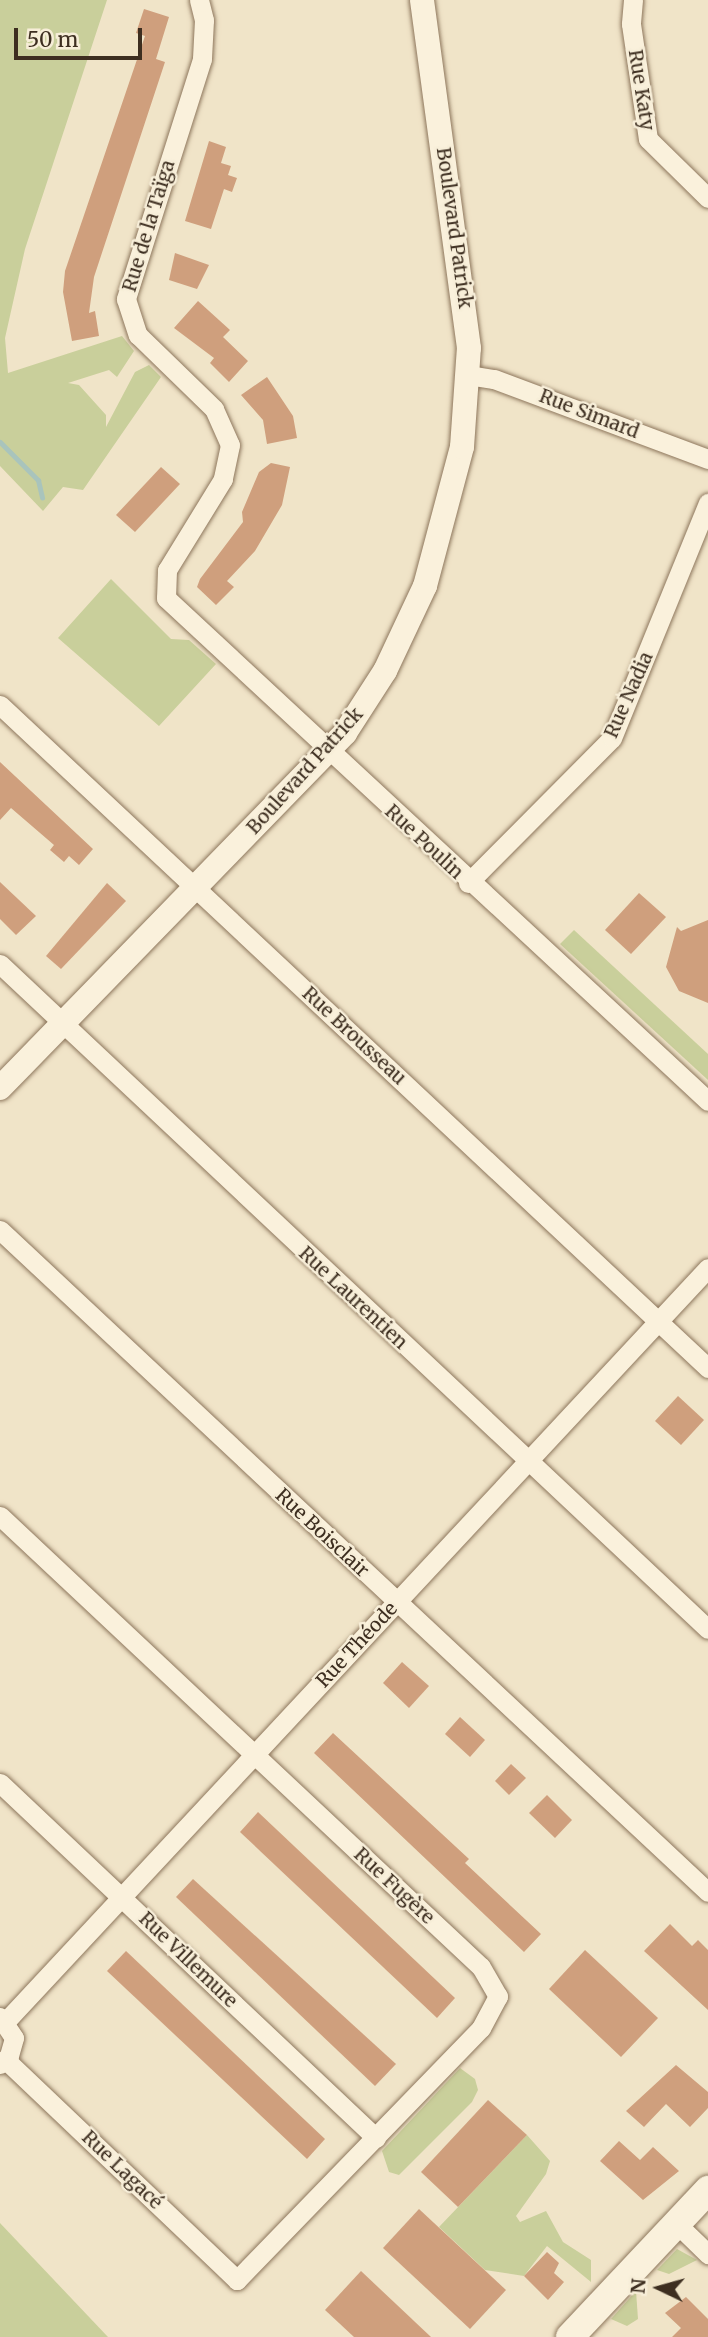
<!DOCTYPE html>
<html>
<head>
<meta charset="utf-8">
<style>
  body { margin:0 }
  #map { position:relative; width:708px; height:2337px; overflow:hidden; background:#f0e4c8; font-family:Merriweather,serif }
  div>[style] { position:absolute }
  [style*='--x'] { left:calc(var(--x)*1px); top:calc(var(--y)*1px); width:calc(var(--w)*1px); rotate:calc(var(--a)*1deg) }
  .green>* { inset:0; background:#c9cf9b }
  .stream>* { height:5px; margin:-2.5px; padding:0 2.5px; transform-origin:2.5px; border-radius:2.5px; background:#a9c4bc }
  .building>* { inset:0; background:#cf9f7d }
  .roads { filter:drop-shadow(0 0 2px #8d765c) drop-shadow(0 0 2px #8d765c) }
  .minor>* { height:19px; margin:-9.5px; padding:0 9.5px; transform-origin:9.5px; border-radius:9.5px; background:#faf1dc }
  .tertiary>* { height:24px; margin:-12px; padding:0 12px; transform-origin:12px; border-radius:12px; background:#faf1dc }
  .secondary>* { height:28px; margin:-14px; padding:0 14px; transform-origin:14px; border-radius:14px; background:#faf1dc }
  span { translate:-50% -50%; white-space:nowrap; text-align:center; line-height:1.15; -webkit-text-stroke:5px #f7eed8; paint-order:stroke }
  .street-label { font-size:19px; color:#3d2e20 }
  .north { position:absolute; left:624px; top:2253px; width:70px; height:70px; -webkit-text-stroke:5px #f7eed8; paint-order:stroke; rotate:275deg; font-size:19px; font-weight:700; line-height:28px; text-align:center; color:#3d2e20 }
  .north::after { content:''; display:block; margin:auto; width:24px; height:32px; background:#3d2e20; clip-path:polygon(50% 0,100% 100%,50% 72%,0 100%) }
  .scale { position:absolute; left:14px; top:28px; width:128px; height:32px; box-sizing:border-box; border:4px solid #3d2e20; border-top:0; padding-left:9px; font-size:21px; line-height:24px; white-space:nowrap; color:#3d2e20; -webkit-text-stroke:5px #f7eed8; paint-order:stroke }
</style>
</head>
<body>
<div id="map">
  <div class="green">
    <div style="clip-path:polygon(0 0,107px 0,25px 249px,5px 338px,8px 373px,122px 336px,134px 351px,117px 377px,109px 370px,68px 383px,79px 385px,106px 415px,106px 427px,135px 372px,149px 365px,161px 377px,83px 490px,63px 487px,43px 511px,0 466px)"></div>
    <div style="clip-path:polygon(111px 579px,171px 639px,189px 640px,216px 664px,159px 726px,58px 638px)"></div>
    <div style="clip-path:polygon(574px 930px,708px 1054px,708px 1080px,560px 944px)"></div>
    <div style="clip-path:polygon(460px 2068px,475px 2079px,478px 2090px,472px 2102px,399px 2175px,389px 2172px,382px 2151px)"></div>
    <div style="clip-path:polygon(527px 2135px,550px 2161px,546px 2174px,516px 2216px,520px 2222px,546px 2211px,563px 2242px,591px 2260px,591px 2282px,547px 2246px,524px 2276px,485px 2270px,439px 2227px)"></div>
    <div style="clip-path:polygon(0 2223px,108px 2337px,0 2337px)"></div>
    <div style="clip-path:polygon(677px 2249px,697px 2260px,669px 2274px,657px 2270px)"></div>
    <div style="clip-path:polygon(636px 2291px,638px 2319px,627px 2326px,611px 2319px)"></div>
  </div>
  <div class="stream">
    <div style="--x:0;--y:442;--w:54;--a:45"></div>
    <div style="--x:38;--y:480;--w:18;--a:77"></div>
  </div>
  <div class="building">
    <div style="clip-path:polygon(144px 9px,169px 17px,156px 59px,165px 62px,94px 277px,89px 313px,95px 311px,99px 336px,72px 341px,63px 292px,65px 271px,145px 36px,136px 33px)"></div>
    <div style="clip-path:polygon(209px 141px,226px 147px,221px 163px,231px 166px,228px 175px,237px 178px,232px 192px,224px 189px,211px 229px,185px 221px)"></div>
    <div style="clip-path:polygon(175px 253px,209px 265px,197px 289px,169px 280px)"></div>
    <div style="clip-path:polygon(198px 301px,230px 330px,223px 337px,248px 361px,229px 382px,210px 363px,214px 358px,174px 328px)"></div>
    <div style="clip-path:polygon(267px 377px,293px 416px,297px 438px,267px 444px,263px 420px,241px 395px)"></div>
    <div style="clip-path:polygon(271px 463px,290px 467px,282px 505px,255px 551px,227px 581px,234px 587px,216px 605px,197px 587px,200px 579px,243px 522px,242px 512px,259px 472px)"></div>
    <div style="clip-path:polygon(161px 467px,180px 484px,135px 532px,116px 515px)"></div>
    <div style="clip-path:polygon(0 762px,93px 849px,79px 865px,69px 856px,64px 862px,50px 850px,54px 845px,11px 808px,0 820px)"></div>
    <div style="clip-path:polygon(0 882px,36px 916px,16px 935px,0 919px)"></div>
    <div style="clip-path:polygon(107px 883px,126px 901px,61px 969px,46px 956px)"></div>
    <div style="clip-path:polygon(639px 893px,666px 917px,631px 954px,605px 930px)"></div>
    <div style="clip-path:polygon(708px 920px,708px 1003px,679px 991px,666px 967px,677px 927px,681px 931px)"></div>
    <div style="clip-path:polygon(678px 1396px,704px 1420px,681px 1445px,655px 1421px)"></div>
    <div style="clip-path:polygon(402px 1662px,429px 1686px,409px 1708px,383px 1683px)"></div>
    <div style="clip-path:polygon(460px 1717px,485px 1740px,470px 1757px,445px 1734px)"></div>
    <div style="clip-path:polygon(333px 1733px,469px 1859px,465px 1863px,541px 1934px,524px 1952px,314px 1753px)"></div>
    <div style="clip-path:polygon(511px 1764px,526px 1778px,509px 1795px,495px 1781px)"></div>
    <div style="clip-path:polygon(547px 1795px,572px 1820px,555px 1838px,529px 1813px)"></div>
    <div style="clip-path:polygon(258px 1812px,455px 1998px,437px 2018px,240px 1832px)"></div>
    <div style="clip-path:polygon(193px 1879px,396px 2064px,375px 2086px,176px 1897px)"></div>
    <div style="clip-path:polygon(670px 1924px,692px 1946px,698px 1940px,708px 1950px,708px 2010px,644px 1951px)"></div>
    <div style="clip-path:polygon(585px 1950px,658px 2018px,621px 2057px,549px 1989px)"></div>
    <div style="clip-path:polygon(126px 1951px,325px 2139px,307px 2159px,107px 1971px)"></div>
    <div style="clip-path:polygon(676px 2065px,708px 2092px,708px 2108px,690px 2127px,666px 2104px,644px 2127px,626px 2111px)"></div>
    <div style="clip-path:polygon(488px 2100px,527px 2135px,458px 2207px,421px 2172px)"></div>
    <div style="clip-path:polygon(619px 2141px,640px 2160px,653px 2147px,679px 2171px,643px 2200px,600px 2161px)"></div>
    <div style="clip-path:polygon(419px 2209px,506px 2290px,470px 2329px,383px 2248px)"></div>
    <div style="clip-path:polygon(547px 2252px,559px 2263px,554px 2273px,564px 2282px,548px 2300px,524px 2276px)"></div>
    <div style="clip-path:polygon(361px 2271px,431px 2337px,354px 2337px,325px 2310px)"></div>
    <div style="clip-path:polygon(686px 2297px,708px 2319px,708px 2337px,672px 2337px,681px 2328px,665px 2313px)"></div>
  </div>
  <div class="roads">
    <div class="minor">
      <div style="--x:199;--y:0;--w:21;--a:76"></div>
      <div style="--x:204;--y:20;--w:39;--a:93"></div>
      <div style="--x:202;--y:59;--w:252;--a:107.6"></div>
      <div style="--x:126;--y:299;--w:38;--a:72"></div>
      <div style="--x:138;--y:335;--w:106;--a:44.2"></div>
      <div style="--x:214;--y:409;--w:39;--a:66"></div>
      <div style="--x:230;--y:445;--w:35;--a:102"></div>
      <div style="--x:223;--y:479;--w:107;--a:121.6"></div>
      <div style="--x:167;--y:570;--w:28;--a:92"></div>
      <div style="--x:166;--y:598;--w:739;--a:42.86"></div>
      <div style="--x:633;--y:0;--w:24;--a:95"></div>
      <div style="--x:631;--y:24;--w:116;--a:81.6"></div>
      <div style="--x:648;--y:139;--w:84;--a:44.5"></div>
      <div style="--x:468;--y:375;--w:26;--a:9"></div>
      <div style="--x:494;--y:379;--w:228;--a:20.5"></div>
      <div style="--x:0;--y:705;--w:970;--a:43.12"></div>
      <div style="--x:468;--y:883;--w:204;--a:-45.2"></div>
      <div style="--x:612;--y:738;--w:254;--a:-67.8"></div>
      <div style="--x:0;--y:964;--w:971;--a:43.21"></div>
      <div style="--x:0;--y:1230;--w:969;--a:43.08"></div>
      <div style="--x:0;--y:1516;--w:659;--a:43.16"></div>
      <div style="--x:481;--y:1967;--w:34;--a:60"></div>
      <div style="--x:498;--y:1996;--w:36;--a:118"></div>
      <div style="--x:481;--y:2028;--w:351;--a:134.1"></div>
      <div style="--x:237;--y:2280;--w:319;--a:-136.4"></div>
      <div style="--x:0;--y:1783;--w:517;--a:43.35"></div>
      <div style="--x:0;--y:2017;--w:25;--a:56"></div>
      <div style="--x:14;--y:2038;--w:19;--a:106"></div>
      <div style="--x:9;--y:2056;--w:12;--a:138"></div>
      <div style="--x:6;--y:2021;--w:1029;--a:-47.01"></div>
      <div style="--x:676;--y:2223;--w:45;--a:44.1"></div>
    </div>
    <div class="tertiary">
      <div style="--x:0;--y:1088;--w:495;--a:-45.8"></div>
      <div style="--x:345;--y:733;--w:74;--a:-57.2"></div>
      <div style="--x:385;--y:671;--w:94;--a:-64.8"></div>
      <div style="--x:425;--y:586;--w:144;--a:-75.1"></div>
      <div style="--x:462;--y:447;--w:99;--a:-86"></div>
      <div style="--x:469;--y:348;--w:351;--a:-97.7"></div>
    </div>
    <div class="secondary">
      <div style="--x:570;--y:2337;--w:202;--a:-46.8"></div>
    </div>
  </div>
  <div class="street-label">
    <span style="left:641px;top:90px;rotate:81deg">Rue Katy</span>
    <span style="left:149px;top:226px;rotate:-73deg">Rue de la Taïga</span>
    <span style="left:454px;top:228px;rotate:82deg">Boulevard Patrick</span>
    <span style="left:589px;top:414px;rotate:21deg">Rue Simard</span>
    <span style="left:629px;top:695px;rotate:-66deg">Rue Nadia</span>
    <span style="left:305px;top:771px;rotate:-48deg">Boulevard Patrick</span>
    <span style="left:424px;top:842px;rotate:43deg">Rue Poulin</span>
    <span style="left:354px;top:1036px;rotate:43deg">Rue Brousseau</span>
    <span style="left:353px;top:1298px;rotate:43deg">Rue Laurentien</span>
    <span style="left:322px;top:1533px;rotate:43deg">Rue Boisclair</span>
    <span style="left:357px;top:1645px;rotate:-47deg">Rue Théode</span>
    <span style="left:394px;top:1886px;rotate:43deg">Rue Fugère</span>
    <span style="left:188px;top:1960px;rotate:44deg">Rue Villemure</span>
    <span style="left:122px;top:2170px;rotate:44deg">Rue Lagacé</span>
  </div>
  <div class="north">N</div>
  <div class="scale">50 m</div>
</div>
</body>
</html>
